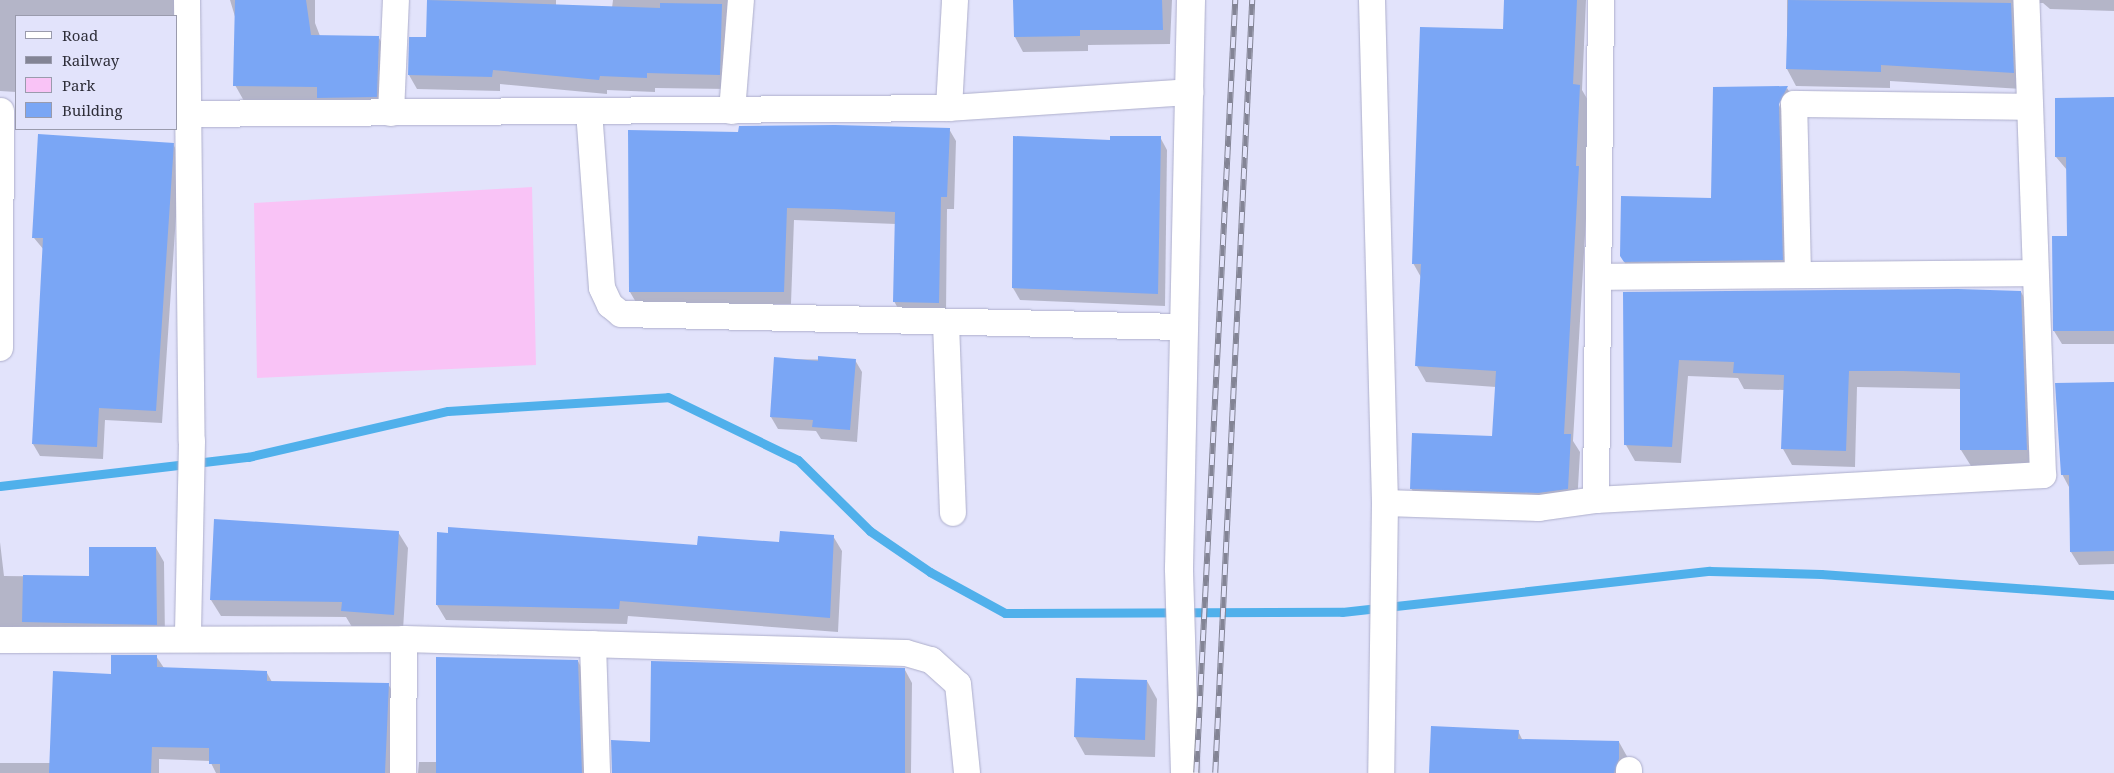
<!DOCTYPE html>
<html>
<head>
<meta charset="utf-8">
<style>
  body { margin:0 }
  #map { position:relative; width:2114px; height:773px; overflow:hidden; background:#e2e3fb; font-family:"Noto Serif",serif }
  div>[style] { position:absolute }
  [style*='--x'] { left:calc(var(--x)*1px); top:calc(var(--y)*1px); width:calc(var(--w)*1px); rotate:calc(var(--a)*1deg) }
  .green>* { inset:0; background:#f9c3f6 }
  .shadow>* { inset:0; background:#0003 }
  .stream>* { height:9px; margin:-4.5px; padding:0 4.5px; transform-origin:4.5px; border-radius:4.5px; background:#50b0eb }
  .building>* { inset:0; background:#7aa6f5 }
  .roads { filter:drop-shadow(0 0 1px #adaecb) drop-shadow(0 0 1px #adaecb) }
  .minor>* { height:26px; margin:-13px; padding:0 13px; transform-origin:13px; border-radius:13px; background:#fff }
  .tertiary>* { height:28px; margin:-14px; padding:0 14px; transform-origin:14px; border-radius:14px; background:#fff }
  .rail>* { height:5.5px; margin-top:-2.75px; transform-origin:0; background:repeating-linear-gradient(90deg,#e2e3fb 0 11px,#838495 0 22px); box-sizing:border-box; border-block:1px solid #838495 }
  span { translate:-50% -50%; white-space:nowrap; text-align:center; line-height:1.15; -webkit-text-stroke:4.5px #e2e3fb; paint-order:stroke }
  .legend { position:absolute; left:15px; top:15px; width:162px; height:115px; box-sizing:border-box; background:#e2e3fb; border:1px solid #9a9bad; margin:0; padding:6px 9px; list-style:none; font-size:15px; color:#2e2e39 }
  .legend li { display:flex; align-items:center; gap:10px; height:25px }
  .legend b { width:25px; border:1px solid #9a9bad }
</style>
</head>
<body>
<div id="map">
  <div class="green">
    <div style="clip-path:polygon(532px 187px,536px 365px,257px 378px,254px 203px)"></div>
  </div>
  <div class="shadow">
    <div style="clip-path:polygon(0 0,187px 0,176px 16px,16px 16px,16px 92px,0 91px)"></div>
    <div style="clip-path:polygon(230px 0,315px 0,315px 23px,320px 36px,379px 38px,388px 54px,385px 113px,244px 101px,235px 85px,236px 20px)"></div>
    <div style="clip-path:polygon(428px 0,556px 0,556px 6px,612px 8px,613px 0,730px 0,728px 89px,655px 88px,655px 92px,607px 90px,607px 94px,500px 84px,500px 91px,417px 89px,409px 75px,427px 39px)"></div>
    <div style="clip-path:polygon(1015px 0,1172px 0,1170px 44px,1088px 45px,1088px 51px,1023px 52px,1015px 37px)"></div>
    <div style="clip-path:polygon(1506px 0,1586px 0,1582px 90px,1589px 102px,1588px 184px,1573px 441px,1580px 452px,1577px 505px,1420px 505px,1411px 488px,1493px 438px,1496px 387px,1426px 382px,1417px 366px,1422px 279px,1413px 263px,1504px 30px)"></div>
    <div style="clip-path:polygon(1787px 0,2114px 0,2114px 11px,2050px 9px,2043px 3px,2028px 3px,2022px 89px,1890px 81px,1890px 88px,1796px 86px,1787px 69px)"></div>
    <div style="clip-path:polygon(evenodd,1787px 88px,1796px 103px,1791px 275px,1630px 272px,1621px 256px,1713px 200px,1787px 88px,1779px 101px,1782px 101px,1777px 111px,1779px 101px)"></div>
    <div style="clip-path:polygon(2114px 99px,2114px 344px,2062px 344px,2054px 331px,2068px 237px,2067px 170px,2056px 157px)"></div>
    <div style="clip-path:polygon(949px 129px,956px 141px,954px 209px,947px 209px,946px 315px,901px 314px,894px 301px,896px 224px,794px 220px,791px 304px,637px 304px,630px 292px,740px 134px)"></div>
    <div style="clip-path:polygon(1160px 137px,1167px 150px,1165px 306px,1020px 300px,1013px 288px,1111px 142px)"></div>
    <div style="clip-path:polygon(173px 144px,180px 157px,162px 423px,105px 420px,103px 459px,40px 456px,33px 444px,44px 250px,34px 238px)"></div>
    <div style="clip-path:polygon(2021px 292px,2030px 308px,2036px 466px,1971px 466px,1961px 450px,1961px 389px,1857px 387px,1855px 467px,1792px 465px,1783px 449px,1784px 390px,1744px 389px,1738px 378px,1688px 376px,1681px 463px,1635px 461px,1626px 445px,1624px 293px)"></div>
    <div style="clip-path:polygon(775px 359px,855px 360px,862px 372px,857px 442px,821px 439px,816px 431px,778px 429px,771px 417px)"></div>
    <div style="clip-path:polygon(2114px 383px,2114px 564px,2079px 565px,2071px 552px,2069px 487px,2062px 474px)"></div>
    <div style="clip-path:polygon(215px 520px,398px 532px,408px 548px,403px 630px,352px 627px,346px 617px,221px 616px,211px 600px)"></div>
    <div style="clip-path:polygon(449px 528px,698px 546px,780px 543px,833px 536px,842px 551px,838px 632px,628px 616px,627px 624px,446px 620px,437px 605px,438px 534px,449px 534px)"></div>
    <div style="clip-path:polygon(0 542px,4px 576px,91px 577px,156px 548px,164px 562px,165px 639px,0 635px)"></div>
    <div style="clip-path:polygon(156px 656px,164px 668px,267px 673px,272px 682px,388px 684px,396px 697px,393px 773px,216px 773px,210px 761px,159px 759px,159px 773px,0 773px,0 763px,51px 763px,112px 675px)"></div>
    <div style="clip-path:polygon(578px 661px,585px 675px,588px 773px,418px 773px,419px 762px,437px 762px)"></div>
    <div style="clip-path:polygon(905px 670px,912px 683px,911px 773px,612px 773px,612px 742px,651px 743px)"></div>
    <div style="clip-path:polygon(1147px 681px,1157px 699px,1155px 757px,1085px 755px,1075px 737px)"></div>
    <div style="clip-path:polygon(1518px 731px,1523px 741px,1619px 742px,1629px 760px,1626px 773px,1430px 773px)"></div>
  </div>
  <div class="stream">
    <div style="--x:0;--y:486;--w:250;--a:-6.7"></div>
    <div style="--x:248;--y:457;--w:205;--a:-13"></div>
    <div style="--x:448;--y:411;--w:220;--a:-3.6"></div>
    <div style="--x:668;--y:397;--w:144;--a:25.9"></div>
    <div style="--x:798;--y:460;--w:101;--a:44.6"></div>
    <div style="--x:870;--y:531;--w:73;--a:34.3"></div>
    <div style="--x:930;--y:572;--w:85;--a:28.7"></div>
    <div style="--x:1005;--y:613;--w:337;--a:-0.2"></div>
    <div style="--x:1342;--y:612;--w:370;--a:-6.4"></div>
    <div style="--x:1710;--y:571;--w:111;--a:1.5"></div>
    <div style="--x:1821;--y:574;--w:294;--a:4.1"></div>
  </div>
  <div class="building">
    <div style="clip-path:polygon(235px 0,306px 0,311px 35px,379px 36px,377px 97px,317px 98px,317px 87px,233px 86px)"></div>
    <div style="clip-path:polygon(427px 0,660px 8px,660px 3px,722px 4px,720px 75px,647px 73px,647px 78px,600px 76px,599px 80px,493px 70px,492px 77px,408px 75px,409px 37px,426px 37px)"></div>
    <div style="clip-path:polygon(1013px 0,1162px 0,1163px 30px,1080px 30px,1080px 36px,1014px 37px)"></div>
    <div style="clip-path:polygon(1504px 0,1577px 0,1573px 84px,1580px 85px,1576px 166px,1579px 166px,1564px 434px,1571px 434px,1568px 489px,1538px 493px,1410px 489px,1412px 433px,1492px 436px,1496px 371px,1415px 366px,1421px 264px,1412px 264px,1420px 27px,1503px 29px)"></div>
    <div style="clip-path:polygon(1788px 0,2011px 3px,2014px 73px,1881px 65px,1881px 72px,1786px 69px)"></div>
    <div style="clip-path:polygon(1788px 86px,1779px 104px,1783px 260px,1624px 262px,1620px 256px,1621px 196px,1711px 198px,1713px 87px)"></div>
    <div style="clip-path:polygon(2114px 97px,2114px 331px,2053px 331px,2052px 236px,2067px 236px,2066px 157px,2055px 157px,2055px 98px)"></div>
    <div style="clip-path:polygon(835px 125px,950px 128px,947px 197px,941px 197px,939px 303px,893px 302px,895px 212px,833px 209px,787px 208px,784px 292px,629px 292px,628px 130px,738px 132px,739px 126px)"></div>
    <div style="clip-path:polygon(38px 134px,174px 143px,156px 411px,99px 408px,97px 447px,32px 444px,43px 238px,32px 238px)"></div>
    <div style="clip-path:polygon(1013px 136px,1110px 140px,1110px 136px,1161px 136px,1158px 294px,1012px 288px)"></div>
    <div style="clip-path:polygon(1958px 289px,2021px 291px,2027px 450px,1960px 450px,1960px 373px,1903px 371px,1849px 371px,1846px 451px,1781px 449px,1784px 375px,1733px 373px,1734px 362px,1679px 360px,1672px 447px,1624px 445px,1623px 292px)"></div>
    <div style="clip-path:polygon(818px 356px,856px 359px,850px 430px,812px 427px,813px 420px,770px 417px,774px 357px,818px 361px)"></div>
    <div style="clip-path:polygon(2114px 382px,2114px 551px,2070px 552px,2069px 475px,2061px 475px,2055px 383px)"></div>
    <div style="clip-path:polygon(214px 519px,399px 531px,394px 615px,341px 611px,342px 602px,210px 600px)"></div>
    <div style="clip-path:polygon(448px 527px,697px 545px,698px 536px,779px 542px,780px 531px,834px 535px,830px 618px,620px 601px,619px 609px,436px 605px,437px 532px,448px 533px)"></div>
    <div style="clip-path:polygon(89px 547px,156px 547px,157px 625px,22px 622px,23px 575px,89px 576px)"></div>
    <div style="clip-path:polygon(111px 655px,157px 655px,157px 667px,267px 671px,267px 681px,389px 683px,385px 773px,220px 773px,220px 764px,209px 764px,209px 748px,152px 747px,151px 773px,49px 773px,53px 671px,111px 674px)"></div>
    <div style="clip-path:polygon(436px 657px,578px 660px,582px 773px,436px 773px)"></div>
    <div style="clip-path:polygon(651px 661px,905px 668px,905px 773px,612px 773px,611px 740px,650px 742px)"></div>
    <div style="clip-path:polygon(1076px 678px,1147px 680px,1145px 740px,1074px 737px)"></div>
    <div style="clip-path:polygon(1431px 726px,1519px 730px,1518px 739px,1619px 741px,1619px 759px,1614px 773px,1429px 773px)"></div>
  </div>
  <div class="roads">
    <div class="minor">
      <div style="--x:187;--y:0;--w:441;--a:89.4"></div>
      <div style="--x:192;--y:441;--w:197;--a:91.2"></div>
      <div style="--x:1372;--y:0;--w:503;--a:88.52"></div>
      <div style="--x:1385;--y:503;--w:270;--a:90.8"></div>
      <div style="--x:949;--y:108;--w:108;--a:-86.8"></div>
      <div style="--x:589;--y:111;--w:177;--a:85.8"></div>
      <div style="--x:602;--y:288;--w:19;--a:65"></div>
      <div style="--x:610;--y:305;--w:14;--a:39"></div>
      <div style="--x:621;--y:314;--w:561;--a:1.33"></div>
      <div style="--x:732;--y:111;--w:111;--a:-85.4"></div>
      <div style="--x:391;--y:113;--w:113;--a:-87.5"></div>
      <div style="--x:176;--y:114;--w:773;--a:-0.44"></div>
      <div style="--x:949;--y:108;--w:242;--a:-3.8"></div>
      <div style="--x:1798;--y:274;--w:170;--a:-91.3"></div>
      <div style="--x:1794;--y:104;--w:235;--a:0.7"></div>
      <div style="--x:1598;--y:277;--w:437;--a:-0.5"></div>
      <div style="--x:946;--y:323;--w:190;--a:87.9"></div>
      <div style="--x:0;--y:348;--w:237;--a:-89.8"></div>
      <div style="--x:1596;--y:500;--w:500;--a:-89.43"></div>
      <div style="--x:1385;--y:503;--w:154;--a:1.9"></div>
      <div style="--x:1539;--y:508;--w:58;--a:-8"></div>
      <div style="--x:1596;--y:500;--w:448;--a:-3.2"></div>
      <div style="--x:2043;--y:475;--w:475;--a:-92"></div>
      <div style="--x:0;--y:640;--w:404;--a:-0.1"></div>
      <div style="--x:404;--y:639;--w:502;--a:1.6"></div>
      <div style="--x:906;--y:653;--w:26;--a:16"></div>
      <div style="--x:931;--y:660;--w:36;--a:42"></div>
      <div style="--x:958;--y:684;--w:89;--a:84.2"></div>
      <div style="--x:593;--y:644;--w:129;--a:88.2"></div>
      <div style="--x:403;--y:773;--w:134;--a:-89.6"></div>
      <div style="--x:1629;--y:773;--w:3;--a:-90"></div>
    </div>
    <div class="tertiary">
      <div style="--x:1185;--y:773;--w:205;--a:-91.7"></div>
      <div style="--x:1179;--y:568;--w:568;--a:-88.79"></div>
    </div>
  </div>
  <div class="rail">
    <div style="--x:1196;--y:773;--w:774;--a:-87.11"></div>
    <div style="--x:1215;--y:773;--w:774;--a:-87.26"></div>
  </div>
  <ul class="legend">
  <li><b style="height:6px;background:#fff"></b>Road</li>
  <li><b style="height:6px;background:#838495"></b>Railway</li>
  <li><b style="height:14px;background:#f9c3f6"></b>Park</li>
  <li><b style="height:14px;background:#7aa6f5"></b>Building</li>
  </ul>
</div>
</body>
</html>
